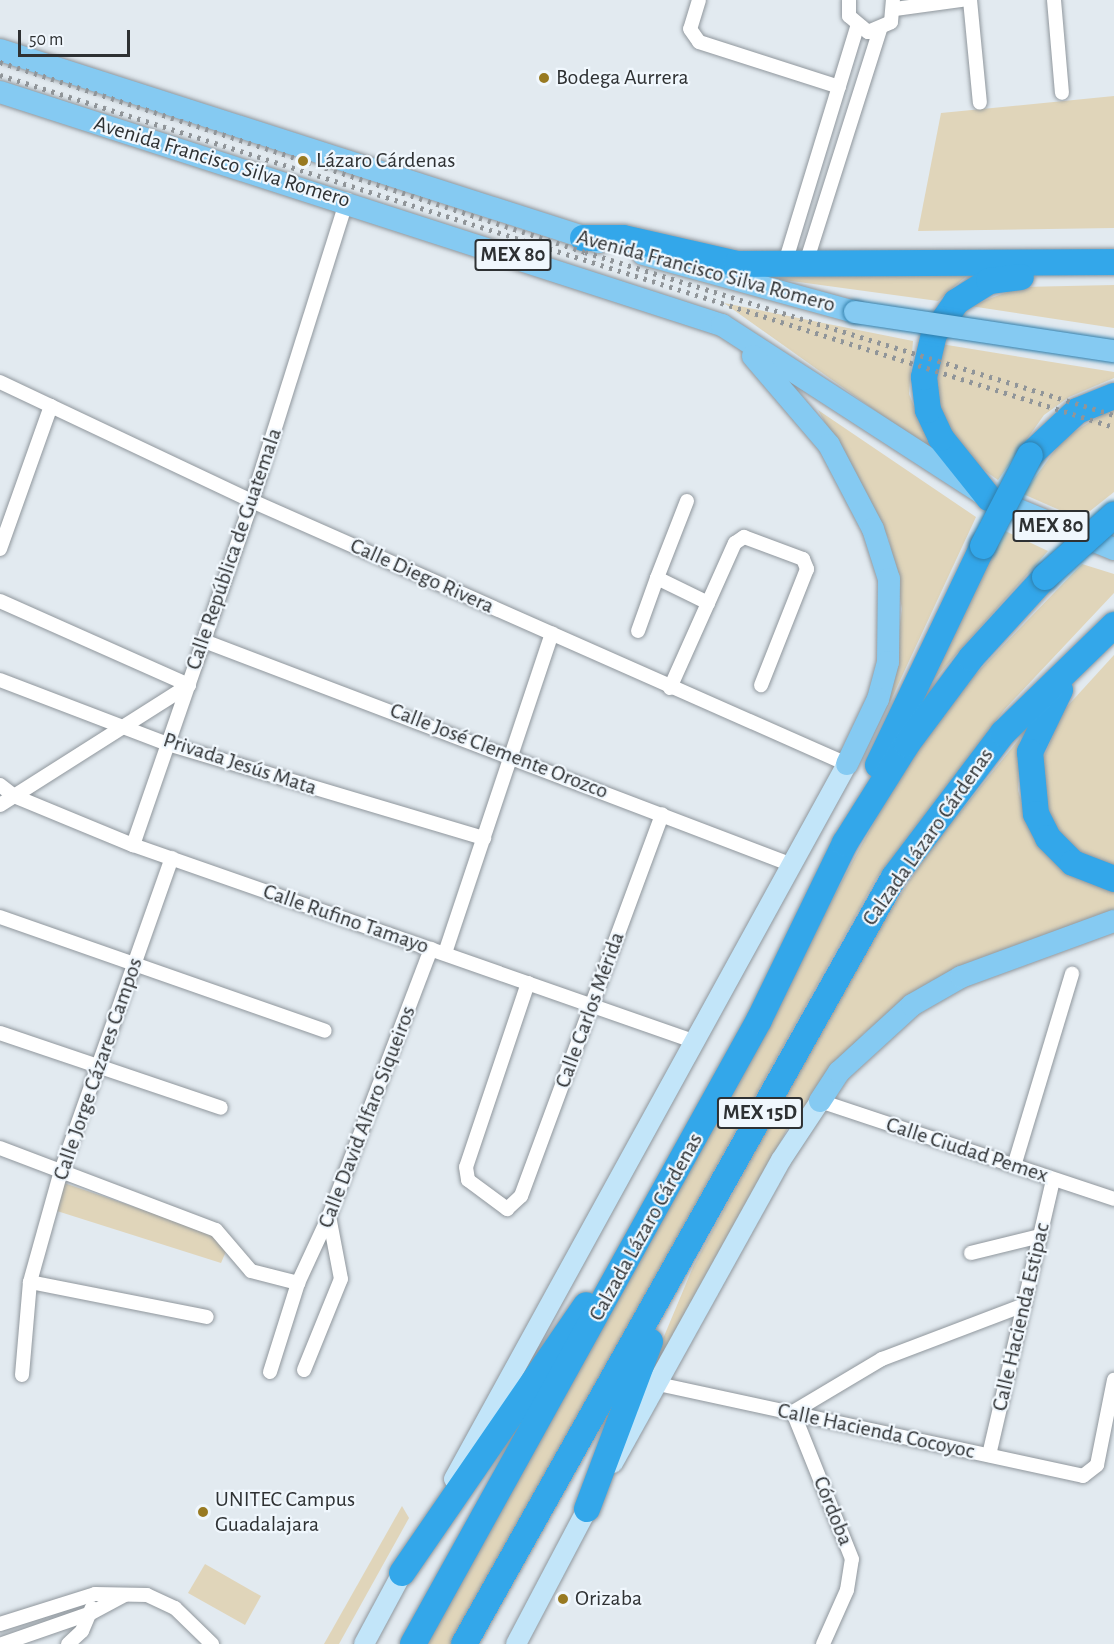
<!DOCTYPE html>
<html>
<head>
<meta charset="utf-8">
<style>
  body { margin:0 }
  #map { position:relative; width:1114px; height:1644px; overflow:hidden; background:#e2eaf0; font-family:"Alegreya Sans",sans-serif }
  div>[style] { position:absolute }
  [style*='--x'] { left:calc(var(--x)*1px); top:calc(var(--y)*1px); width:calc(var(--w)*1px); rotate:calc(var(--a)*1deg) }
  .green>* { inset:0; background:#e0d5ba }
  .roads { filter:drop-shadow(0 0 2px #90979d) drop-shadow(0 0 2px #90979d) }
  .minor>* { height:14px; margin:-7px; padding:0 7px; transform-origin:7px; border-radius:7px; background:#fff }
  .secondary>* { height:20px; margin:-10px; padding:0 10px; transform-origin:10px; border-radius:10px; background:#c2e5f9 }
  .primary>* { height:22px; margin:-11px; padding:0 11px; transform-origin:11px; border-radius:11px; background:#85caf2 }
  .motorway>* { height:26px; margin:-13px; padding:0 13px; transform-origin:13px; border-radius:13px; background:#33a7ea }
  .rail>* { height:4.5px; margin-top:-2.25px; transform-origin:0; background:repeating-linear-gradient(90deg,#909599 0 3px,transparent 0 9px) }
  .bridges { filter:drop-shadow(0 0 2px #317eaa) drop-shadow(0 0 2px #317eaa) }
  .primary-bridge>* { height:22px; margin:-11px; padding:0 11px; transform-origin:11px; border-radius:11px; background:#85caf2 }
  .motorway-bridge>* { height:26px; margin:-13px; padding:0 13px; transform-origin:13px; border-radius:13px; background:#33a7ea }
  .dots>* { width:16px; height:16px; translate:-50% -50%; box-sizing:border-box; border:3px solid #f0f7fd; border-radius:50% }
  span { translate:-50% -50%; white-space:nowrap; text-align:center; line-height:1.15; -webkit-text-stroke:4.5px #f0f7fd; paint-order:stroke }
  .shield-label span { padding:2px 4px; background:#f0f7fd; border:2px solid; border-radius:4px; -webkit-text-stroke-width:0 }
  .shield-label { font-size:21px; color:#2e3133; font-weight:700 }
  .poi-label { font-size:22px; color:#2e3133 }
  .left { translate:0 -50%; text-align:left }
  .street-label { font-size:22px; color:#2e3133 }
  .scale { position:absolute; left:18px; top:30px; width:112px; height:27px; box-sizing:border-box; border:3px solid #2e3133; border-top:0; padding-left:8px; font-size:18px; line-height:21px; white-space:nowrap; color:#2e3133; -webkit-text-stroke:4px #f0f7fd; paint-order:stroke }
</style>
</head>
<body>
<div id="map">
  <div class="green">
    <div style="clip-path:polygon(1114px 96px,1114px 228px,918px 231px,941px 113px)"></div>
    <div style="clip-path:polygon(971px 272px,938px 301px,741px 274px)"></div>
    <div style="clip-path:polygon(1114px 285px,1114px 328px,970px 306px,1021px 287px)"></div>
    <div style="clip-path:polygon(724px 303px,913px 341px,909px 394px,932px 451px)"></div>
    <div style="clip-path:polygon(941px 344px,1114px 372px,1114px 378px,1069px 397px,1044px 415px,998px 480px,971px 461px,938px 413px,933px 381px)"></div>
    <div style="clip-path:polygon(1114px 407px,1114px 492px,1080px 519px,1023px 494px,1064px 438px)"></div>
    <div style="clip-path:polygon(818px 410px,976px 517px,889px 704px,902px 609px,889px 539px)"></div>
    <div style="clip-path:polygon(1003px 530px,1048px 551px,930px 684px)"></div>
    <div style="clip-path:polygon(1082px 564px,1114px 574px,1114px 593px,1004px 710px,876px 879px,451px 1644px,427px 1644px,897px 780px,964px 686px)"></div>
    <div style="clip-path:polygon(1114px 655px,1114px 869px,1076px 853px,1050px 822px,1042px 761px,1063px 711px)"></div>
    <div style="clip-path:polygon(1020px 738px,1018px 790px,1025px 814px,1062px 868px,1114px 891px,1114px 910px,981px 958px,936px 980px,864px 1033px,790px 1124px,658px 1368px,652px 1365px,693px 1267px,858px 960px,931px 848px)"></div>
    <div style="clip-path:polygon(64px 1183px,214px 1234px,227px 1249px,221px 1263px,57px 1211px)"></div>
    <div style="clip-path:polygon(402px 1506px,409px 1518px,339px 1644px,324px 1644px)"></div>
    <div style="clip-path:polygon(205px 1564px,261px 1596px,245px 1625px,188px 1593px)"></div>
  </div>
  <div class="roads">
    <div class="minor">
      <div style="--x:699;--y:0;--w:30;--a:107"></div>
      <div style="--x:690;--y:29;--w:16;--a:55"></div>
      <div style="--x:699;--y:42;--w:147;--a:17.8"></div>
      <div style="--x:849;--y:0;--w:16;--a:90"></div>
      <div style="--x:849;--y:16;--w:25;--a:40"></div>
      <div style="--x:868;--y:32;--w:25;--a:-23"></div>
      <div style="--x:891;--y:22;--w:22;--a:-85"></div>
      <div style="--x:970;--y:0;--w:103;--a:84.5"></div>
      <div style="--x:1054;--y:0;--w:93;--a:85.1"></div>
      <div style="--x:895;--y:9;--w:68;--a:-7.7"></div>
      <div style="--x:784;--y:266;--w:250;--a:-73"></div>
      <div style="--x:805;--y:266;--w:248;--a:-72.4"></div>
      <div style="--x:0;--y:382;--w:279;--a:25.3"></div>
      <div style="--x:252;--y:501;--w:651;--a:23.85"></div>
      <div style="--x:687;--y:501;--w:83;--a:111.3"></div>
      <div style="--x:657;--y:578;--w:57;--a:26.1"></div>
      <div style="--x:0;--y:549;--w:152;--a:-70.4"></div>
      <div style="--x:0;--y:601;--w:207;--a:24"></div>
      <div style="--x:638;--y:631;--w:56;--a:-70.3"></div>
      <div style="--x:204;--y:641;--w:629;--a:20.85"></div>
      <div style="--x:0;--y:680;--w:180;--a:20.9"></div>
      <div style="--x:168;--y:744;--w:330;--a:16.6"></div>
      <div style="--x:670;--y:688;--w:159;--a:-65.9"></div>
      <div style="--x:735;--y:543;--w:11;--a:-34"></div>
      <div style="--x:744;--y:537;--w:63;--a:20.4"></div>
      <div style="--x:803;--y:559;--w:11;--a:68"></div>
      <div style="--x:807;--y:569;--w:125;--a:111.6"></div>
      <div style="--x:0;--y:785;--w:18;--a:38"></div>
      <div style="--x:14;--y:796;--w:129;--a:22.4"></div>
      <div style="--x:133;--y:845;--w:596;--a:19.29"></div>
      <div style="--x:0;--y:805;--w:224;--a:-32.4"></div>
      <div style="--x:133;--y:845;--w:364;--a:-70.9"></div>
      <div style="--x:252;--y:501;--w:316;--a:-72.5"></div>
      <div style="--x:0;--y:917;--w:344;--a:19.3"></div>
      <div style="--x:445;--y:953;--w:337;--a:-71.5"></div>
      <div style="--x:528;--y:983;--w:194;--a:108.6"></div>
      <div style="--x:466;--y:1167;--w:13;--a:81"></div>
      <div style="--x:468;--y:1180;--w:49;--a:36.6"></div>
      <div style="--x:507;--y:1209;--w:19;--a:-43"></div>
      <div style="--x:521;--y:1196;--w:407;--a:-69.7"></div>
      <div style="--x:0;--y:1033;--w:233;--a:18.7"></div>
      <div style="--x:820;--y:1101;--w:310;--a:18.4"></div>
      <div style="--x:0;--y:1148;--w:231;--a:20.8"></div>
      <div style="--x:216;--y:1230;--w:54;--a:49.5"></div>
      <div style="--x:251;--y:1271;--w:49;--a:14.3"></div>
      <div style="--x:1014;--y:1166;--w:201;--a:-73.2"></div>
      <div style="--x:971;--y:1253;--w:71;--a:-13.8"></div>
      <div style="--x:30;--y:1282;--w:180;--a:11.2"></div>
      <div style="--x:304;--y:1370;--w:98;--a:-67.9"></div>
      <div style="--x:341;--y:1279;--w:64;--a:-100.8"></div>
      <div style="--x:270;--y:1372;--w:93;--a:-72.5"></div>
      <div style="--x:298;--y:1283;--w:74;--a:-65.2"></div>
      <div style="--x:329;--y:1216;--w:286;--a:-69.1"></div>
      <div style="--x:22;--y:1375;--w:93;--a:-85.1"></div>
      <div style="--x:30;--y:1282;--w:115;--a:-74.4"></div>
      <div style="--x:61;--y:1171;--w:332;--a:-70.5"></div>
      <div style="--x:658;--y:1384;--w:435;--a:12.2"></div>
      <div style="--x:1083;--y:1476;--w:18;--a:-38"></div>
      <div style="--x:1097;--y:1465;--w:87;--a:-78.7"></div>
      <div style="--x:989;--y:1455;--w:283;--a:-76.9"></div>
      <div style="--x:0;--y:1624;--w:100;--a:-17.5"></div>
      <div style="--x:95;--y:1594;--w:52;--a:1.1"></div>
      <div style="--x:147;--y:1595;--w:31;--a:25"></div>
      <div style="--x:175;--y:1608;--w:52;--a:44.2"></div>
      <div style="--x:2;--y:1644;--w:94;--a:-19.2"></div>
      <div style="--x:91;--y:1613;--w:38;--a:-28"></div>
      <div style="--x:68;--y:1644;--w:19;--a:-43"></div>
      <div style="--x:82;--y:1631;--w:25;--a:-67"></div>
      <div style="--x:823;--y:1644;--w:59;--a:-66"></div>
      <div style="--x:847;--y:1590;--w:31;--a:-81"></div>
      <div style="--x:852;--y:1559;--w:158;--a:-111.9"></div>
      <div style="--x:793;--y:1412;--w:104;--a:-30.8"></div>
      <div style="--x:882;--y:1359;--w:152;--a:-20.8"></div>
    </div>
    <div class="secondary">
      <div style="--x:613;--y:1463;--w:346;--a:-61"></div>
      <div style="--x:781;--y:1160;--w:71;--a:-56.5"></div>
      <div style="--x:454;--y:1479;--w:816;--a:-61.2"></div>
      <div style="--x:364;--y:1644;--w:95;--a:-61.8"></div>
      <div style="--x:516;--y:1644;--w:167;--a:-62.2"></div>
    </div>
    <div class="primary">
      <div style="--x:0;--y:50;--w:629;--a:17.77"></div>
      <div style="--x:0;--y:92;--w:759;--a:17.89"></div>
      <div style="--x:722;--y:325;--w:318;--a:32.9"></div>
      <div style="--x:989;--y:498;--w:135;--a:22.2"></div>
      <div style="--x:643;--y:254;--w:220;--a:15.3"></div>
      <div style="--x:753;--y:356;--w:117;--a:49.5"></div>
      <div style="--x:829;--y:445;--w:95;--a:62.4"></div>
      <div style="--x:873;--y:529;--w:52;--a:72.3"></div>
      <div style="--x:889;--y:579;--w:83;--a:90.7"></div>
      <div style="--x:888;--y:662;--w:38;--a:105"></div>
      <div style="--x:878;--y:699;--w:72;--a:115.5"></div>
      <div style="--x:820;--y:1101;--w:35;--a:-57"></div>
      <div style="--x:839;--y:1072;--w:99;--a:-42.5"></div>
      <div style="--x:912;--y:1005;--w:56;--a:-29.7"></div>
      <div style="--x:961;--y:977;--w:163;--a:-20.1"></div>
    </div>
    <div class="motorway">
      <div style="--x:583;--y:238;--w:40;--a:0"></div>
      <div style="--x:623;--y:238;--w:117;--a:12.8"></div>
      <div style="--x:737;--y:264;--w:377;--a:-0.3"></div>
      <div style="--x:1030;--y:455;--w:64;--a:-43.1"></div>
      <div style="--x:1077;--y:411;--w:40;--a:-22"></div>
      <div style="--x:989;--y:498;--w:77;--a:-128.7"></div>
      <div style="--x:941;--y:438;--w:31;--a:-115"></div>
      <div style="--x:928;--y:410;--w:33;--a:-97"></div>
      <div style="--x:924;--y:377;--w:44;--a:-76.9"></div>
      <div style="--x:934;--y:334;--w:39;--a:-55"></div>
      <div style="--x:956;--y:302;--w:39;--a:-32"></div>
      <div style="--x:989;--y:281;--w:32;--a:-7"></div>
      <div style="--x:1060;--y:690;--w:69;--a:115.8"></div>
      <div style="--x:1030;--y:752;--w:62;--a:84.5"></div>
      <div style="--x:1036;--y:814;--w:27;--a:63"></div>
      <div style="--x:1048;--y:838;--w:35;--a:45"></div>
      <div style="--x:1073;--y:863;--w:44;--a:21.3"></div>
      <div style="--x:878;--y:765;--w:243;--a:-64.4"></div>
      <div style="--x:587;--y:1509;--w:179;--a:-69.4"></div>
      <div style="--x:402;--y:1573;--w:325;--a:-55.5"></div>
      <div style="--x:413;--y:1644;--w:714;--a:-60.99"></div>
      <div style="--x:759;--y:1020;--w:197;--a:-64.1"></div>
      <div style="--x:845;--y:843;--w:117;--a:-57.9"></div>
      <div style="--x:907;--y:744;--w:107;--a:-53.3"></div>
      <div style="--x:971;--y:658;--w:110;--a:-47.6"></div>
      <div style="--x:464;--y:1644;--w:879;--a:-60.72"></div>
      <div style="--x:894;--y:877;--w:181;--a:-52.9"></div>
      <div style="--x:1003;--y:733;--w:155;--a:-44.2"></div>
    </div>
  </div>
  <div class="rail">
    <div style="--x:0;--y:62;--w:615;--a:17.99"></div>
    <div style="--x:585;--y:252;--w:554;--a:17.13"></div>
    <div style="--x:0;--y:75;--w:1168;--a:17.54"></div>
  </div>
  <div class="bridges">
    <div class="primary-bridge">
      <div style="--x:855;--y:312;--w:262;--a:8.6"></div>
    </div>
    <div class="motorway-bridge">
      <div style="--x:983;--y:546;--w:102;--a:-62.7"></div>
      <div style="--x:1045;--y:577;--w:93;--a:-41.9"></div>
    </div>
  </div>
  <div class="dots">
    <div style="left:544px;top:78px;background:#987a22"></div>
    <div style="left:303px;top:161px;background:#987a22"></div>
    <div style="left:203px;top:1512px;background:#987a22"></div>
    <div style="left:563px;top:1599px;background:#987a22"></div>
  </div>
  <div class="shield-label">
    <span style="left:513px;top:255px">MEX 80</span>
    <span style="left:1051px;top:526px">MEX 80</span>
    <span style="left:760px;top:1113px">MEX 15D</span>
  </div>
  <div class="poi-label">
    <span class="left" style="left:556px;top:78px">Bodega Aurrera</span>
    <span class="left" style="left:316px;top:161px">Lázaro Cárdenas</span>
    <span class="left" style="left:215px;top:1512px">UNITEC Campus<br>Guadalajara</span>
    <span class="left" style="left:575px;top:1599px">Orizaba</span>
  </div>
  <div class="street-label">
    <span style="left:222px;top:162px;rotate:17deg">Avenida Francisco Silva Romero</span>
    <span style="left:706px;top:271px;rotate:15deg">Avenida Francisco Silva Romero</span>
    <span style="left:234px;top:549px;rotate:-71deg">Calle República de Guatemala</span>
    <span style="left:422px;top:576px;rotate:24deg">Calle Diego Rivera</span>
    <span style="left:499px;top:751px;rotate:21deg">Calle José Clemente Orozco</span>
    <span style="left:240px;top:764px;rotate:18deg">Privada Jesús Mata</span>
    <span style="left:928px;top:837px;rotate:-55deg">Calzada Lázaro Cárdenas</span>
    <span style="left:346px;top:919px;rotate:19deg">Calle Rufino Tamayo</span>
    <span style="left:590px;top:1010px;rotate:-70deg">Calle Carlos Mérida</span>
    <span style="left:98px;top:1069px;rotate:-71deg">Calle Jorge Cázares Campos</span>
    <span style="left:367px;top:1117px;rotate:-69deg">Calle David Alfaro Siqueiros</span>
    <span style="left:967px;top:1150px;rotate:18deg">Calle Ciudad Pemex</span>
    <span style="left:646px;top:1227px;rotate:-61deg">Calzada Lázaro Cárdenas</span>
    <span style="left:1021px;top:1317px;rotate:-77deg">Calle Hacienda Estipac</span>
    <span style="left:876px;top:1431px;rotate:12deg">Calle Hacienda Cocoyoc</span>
    <span style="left:833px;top:1511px;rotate:68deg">Córdoba</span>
  </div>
  <div class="scale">50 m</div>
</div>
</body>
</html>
